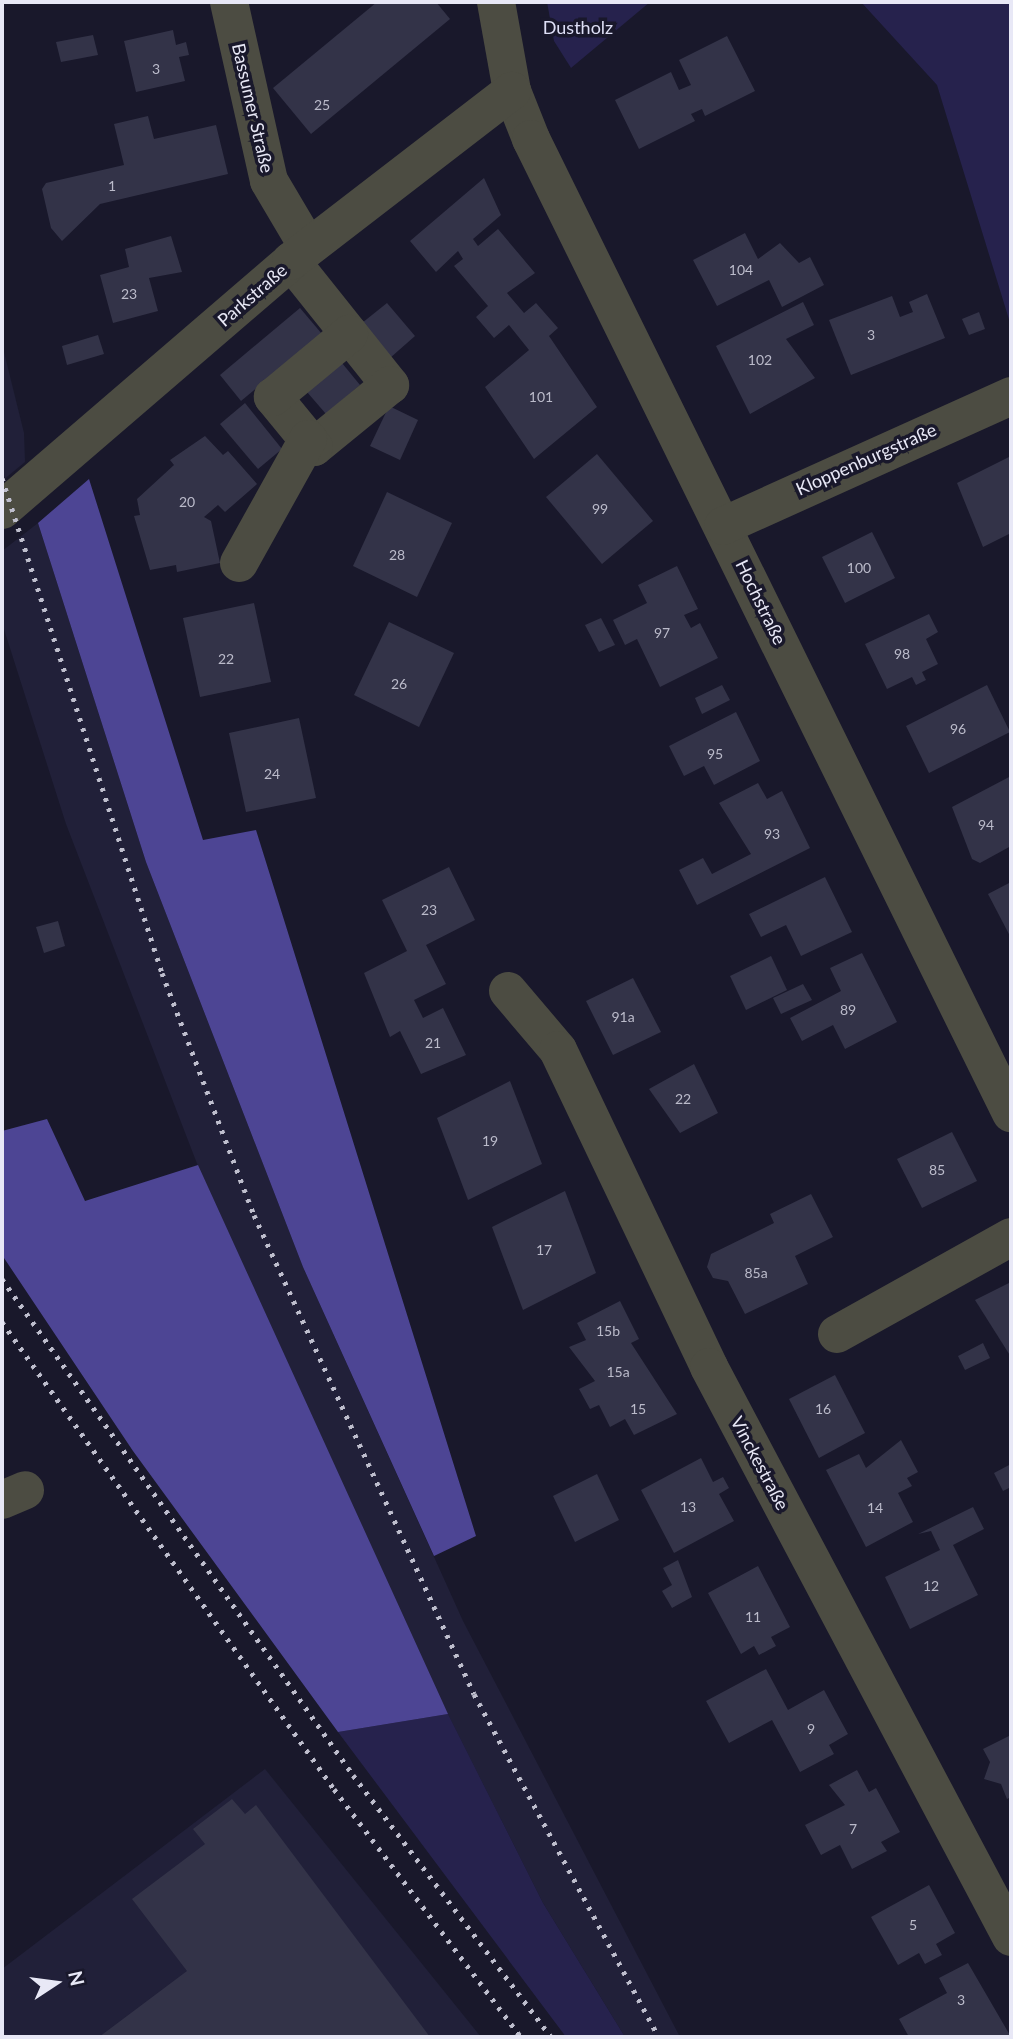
<!DOCTYPE html>
<html>
<head>
<meta charset="utf-8">
<style>
  body { margin:0 }
  #map { position:relative; width:1013px; height:2039px; overflow:hidden; background:#19182b; font-family:Lato,sans-serif }
  div>[style] { position:absolute }
  [style*='--x'] { left:calc(var(--x)*1px); top:calc(var(--y)*1px); width:calc(var(--w)*1px); rotate:calc(var(--a)*1deg) }
  .built>* { inset:0; background:#212039 }
  .green>* { inset:0; background:#26224d }
  .forest>* { inset:0; background:#4d4594 }
  .building>* { inset:0; background:#333348 }
  .minor>* { height:38px; margin:-19px; padding:0 19px; transform-origin:19px; border-radius:19px; background:#4c4c42 }
  .rail>* { height:5px; margin-top:-2.5px; transform-origin:0; background:repeating-linear-gradient(90deg,#bebecd 0 3.5px,transparent 0 10.5px) }
  span { translate:-50% -50%; white-space:nowrap; text-align:center; line-height:1.15; -webkit-text-stroke:7px #19182b; paint-order:stroke }
  .number-label { font-size:14px; color:#bbbbca }
  .number-label span { -webkit-text-stroke-width:0 }
  .park-label { font-size:18px; color:#dedff6 }
  .street-label { font-size:18px; color:#e8e8f6 }
  .frame { position:absolute; inset:0; border:4px solid #e8e8f6; pointer-events:none }
  .north { position:absolute; left:21px; top:1948px; width:70px; height:70px; -webkit-text-stroke:5px #19182b; paint-order:stroke; rotate:77deg; font-size:19px; font-weight:700; line-height:28px; text-align:center; color:#e8e8f6 }
  .north::after { content:''; display:block; margin:auto; width:24px; height:32px; background:#e8e8f6; clip-path:polygon(50% 0,100% 100%,50% 72%,0 100%) }
</style>
</head>
<body>
<div id="map">
  <div class="built">
    <div style="clip-path:polygon(2px 344px,24px 433px,25px 462px,2px 481px)"></div>
    <div style="clip-path:polygon(38px 523px,146px 862px,303px 1267px,463px 1621px,680px 2037px,625px 2037px,543px 1903px,404px 1627px,218px 1218px,66px 824px,2px 623px,2px 551px)"></div>
    <div style="clip-path:polygon(265px 1769px,481px 2037px,2px 2037px,2px 1969px)"></div>
  </div>
  <div class="green">
    <div style="clip-path:polygon(547px 2px,650px 2px,571px 68px,554px 41px)"></div>
    <div style="clip-path:polygon(861px 2px,1011px 2px,1011px 326px,937px 85px)"></div>
    <div style="clip-path:polygon(448px 1714px,543px 1903px,625px 2037px,566px 2037px,338px 1732px)"></div>
  </div>
  <div class="forest">
    <div style="clip-path:polygon(89px 479px,203px 840px,256px 830px,476px 1536px,434px 1556px,303px 1267px,146px 862px,38px 523px)"></div>
    <div style="clip-path:polygon(47px 1119px,85px 1201px,198px 1165px,448px 1714px,338px 1732px,133px 1451px,2px 1255px,2px 1131px)"></div>
  </div>
  <div class="building">
    <div style="clip-path:polygon(377px 2px,436px 2px,450px 19px,311px 134px,273px 88px)"></div>
    <div style="clip-path:polygon(173px 30px,176px 45px,186px 42px,189px 55px,179px 57px,185px 81px,136px 92px,124px 41px)"></div>
    <div style="clip-path:polygon(93px 35px,98px 55px,61px 62px,56px 42px)"></div>
    <div style="clip-path:polygon(727px 36px,755px 91px,705px 116px,702px 109px,691px 114px,695px 121px,639px 149px,615px 100px,671px 72px,679px 90px,691px 85px,679px 60px)"></div>
    <div style="clip-path:polygon(148px 116px,154px 139px,216px 125px,228px 174px,100px 204px,62px 241px,51px 228px,42px 189px,46px 183px,124px 165px,114px 124px)"></div>
    <div style="clip-path:polygon(484px 178px,501px 215px,473px 239px,478px 246px,498px 229px,535px 273px,507px 293px,524px 313px,536px 303px,558px 328px,549px 336px,597px 407px,534px 459px,485px 387px,529px 350px,509px 325px,494px 338px,476px 317px,488px 306px,454px 266px,463px 259px,458px 251px,436px 272px,410px 241px)"></div>
    <div style="clip-path:polygon(745px 233px,758px 259px,780px 243px,799px 263px,810px 257px,824px 285px,782px 307px,769px 280px,717px 306px,693px 260px)"></div>
    <div style="clip-path:polygon(171px 236px,182px 272px,149px 278px,158px 311px,113px 323px,100px 275px,129px 267px,125px 249px)"></div>
    <div style="clip-path:polygon(927px 294px,945px 338px,851px 375px,829px 320px,892px 296px,900px 317px,913px 312px,909px 302px)"></div>
    <div style="clip-path:polygon(803px 302px,814px 325px,786px 339px,815px 378px,750px 414px,716px 346px)"></div>
    <div style="clip-path:polygon(387px 303px,415px 336px,390px 358px,362px 323px)"></div>
    <div style="clip-path:polygon(300px 308px,322px 334px,241px 401px,220px 375px)"></div>
    <div style="clip-path:polygon(979px 312px,985px 329px,969px 335px,962px 319px)"></div>
    <div style="clip-path:polygon(98px 335px,104px 354px,67px 365px,62px 346px)"></div>
    <div style="clip-path:polygon(342px 363px,360px 385px,326px 414px,307px 392px)"></div>
    <div style="clip-path:polygon(245px 403px,282px 449px,258px 469px,220px 424px)"></div>
    <div style="clip-path:polygon(389px 406px,418px 420px,400px 460px,370px 446px)"></div>
    <div style="clip-path:polygon(205px 436px,223px 455px,228px 451px,257px 484px,225px 512px,218px 505px,204px 517px,211px 521px,220px 563px,177px 572px,176px 565px,150px 570px,134px 516px,140px 515px,137px 499px,174px 465px,170px 460px)"></div>
    <div style="clip-path:polygon(597px 454px,653px 521px,602px 564px,546px 497px)"></div>
    <div style="clip-path:polygon(1011px 456px,1011px 533px,983px 547px,957px 483px)"></div>
    <div style="clip-path:polygon(387px 492px,452px 523px,417px 597px,353px 566px)"></div>
    <div style="clip-path:polygon(872px 532px,895px 578px,845px 603px,822px 557px)"></div>
    <div style="clip-path:polygon(677px 566px,698px 609px,684px 615px,691px 628px,700px 623px,718px 658px,660px 687px,637px 639px,625px 645px,613px 620px,647px 603px,638px 585px)"></div>
    <div style="clip-path:polygon(254px 603px,271px 682px,200px 697px,183px 618px)"></div>
    <div style="clip-path:polygon(929px 614px,938px 632px,926px 639px,938px 664px,922px 672px,926px 680px,916px 685px,912px 677px,887px 689px,865px 644px)"></div>
    <div style="clip-path:polygon(601px 618px,615px 645px,599px 652px,585px 625px)"></div>
    <div style="clip-path:polygon(389px 622px,454px 653px,419px 727px,354px 695px)"></div>
    <div style="clip-path:polygon(722px 685px,730px 700px,702px 714px,695px 698px)"></div>
    <div style="clip-path:polygon(987px 685px,1010px 732px,929px 773px,906px 726px)"></div>
    <div style="clip-path:polygon(736px 712px,760px 761px,714px 785px,704px 766px,684px 776px,669px 746px)"></div>
    <div style="clip-path:polygon(299px 718px,316px 798px,246px 812px,229px 733px)"></div>
    <div style="clip-path:polygon(1011px 776px,1011px 846px,980px 863px,972px 859px,952px 807px)"></div>
    <div style="clip-path:polygon(758px 783px,767px 799px,782px 791px,810px 848px,697px 905px,679px 870px,703px 858px,712px 874px,751px 854px,719px 803px)"></div>
    <div style="clip-path:polygon(449px 867px,475px 920px,426px 945px,446px 984px,414px 1000px,423px 1018px,443px 1008px,466px 1055px,421px 1074px,400px 1031px,390px 1037px,364px 973px,407px 951px,382px 900px)"></div>
    <div style="clip-path:polygon(825px 877px,852px 932px,801px 956px,786px 925px,761px 937px,749px 914px)"></div>
    <div style="clip-path:polygon(1011px 882px,1011px 938px,988px 894px)"></div>
    <div style="clip-path:polygon(58px 921px,65px 946px,44px 953px,36px 927px)"></div>
    <div style="clip-path:polygon(862px 953px,897px 1022px,845px 1049px,833px 1025px,802px 1041px,790px 1018px,841px 991px,830px 968px)"></div>
    <div style="clip-path:polygon(771px 956px,787px 990px,746px 1010px,730px 976px)"></div>
    <div style="clip-path:polygon(633px 978px,661px 1032px,613px 1055px,586px 1001px)"></div>
    <div style="clip-path:polygon(803px 984px,812px 1000px,781px 1014px,773px 998px)"></div>
    <div style="clip-path:polygon(694px 1064px,718px 1113px,680px 1133px,649px 1089px)"></div>
    <div style="clip-path:polygon(510px 1081px,542px 1164px,468px 1200px,437px 1118px)"></div>
    <div style="clip-path:polygon(952px 1132px,977px 1181px,922px 1208px,897px 1159px)"></div>
    <div style="clip-path:polygon(565px 1191px,596px 1273px,523px 1310px,492px 1227px)"></div>
    <div style="clip-path:polygon(811px 1194px,833px 1237px,795px 1256px,808px 1284px,745px 1314px,728px 1281px,713px 1278px,707px 1267px,711px 1254px,774px 1223px,770px 1214px)"></div>
    <div style="clip-path:polygon(1009px 1283px,1011px 1288px,1011px 1357px,975px 1300px)"></div>
    <div style="clip-path:polygon(620px 1301px,639px 1339px,631px 1343px,677px 1414px,634px 1435px,625px 1419px,610px 1427px,599px 1405px,590px 1409px,579px 1389px,595px 1381px,569px 1347px,586px 1340px,577px 1323px)"></div>
    <div style="clip-path:polygon(983px 1343px,990px 1358px,965px 1370px,958px 1356px)"></div>
    <div style="clip-path:polygon(835px 1375px,865px 1433px,819px 1458px,789px 1399px)"></div>
    <div style="clip-path:polygon(901px 1440px,918px 1472px,907px 1478px,912px 1486px,898px 1493px,913px 1522px,866px 1547px,826px 1470px,859px 1454px,866px 1468px)"></div>
    <div style="clip-path:polygon(701px 1458px,713px 1482px,723px 1477px,729px 1488px,719px 1494px,734px 1521px,674px 1553px,641px 1490px)"></div>
    <div style="clip-path:polygon(1011px 1464px,1011px 1487px,1003px 1491px,994px 1473px)"></div>
    <div style="clip-path:polygon(597px 1474px,619px 1520px,575px 1542px,553px 1496px)"></div>
    <div style="clip-path:polygon(973px 1507px,984px 1529px,953px 1545px,978px 1595px,910px 1629px,885px 1577px,940px 1550px,931px 1531px,918px 1534px)"></div>
    <div style="clip-path:polygon(678px 1560px,692px 1597px,672px 1608px,662px 1591px,672px 1585px,663px 1568px)"></div>
    <div style="clip-path:polygon(758px 1566px,790px 1627px,771px 1637px,776px 1646px,759px 1655px,754px 1646px,741px 1654px,708px 1593px)"></div>
    <div style="clip-path:polygon(766px 1669px,788px 1710px,824px 1690px,848px 1734px,829px 1745px,834px 1754px,800px 1772px,772px 1720px,729px 1743px,706px 1701px)"></div>
    <div style="clip-path:polygon(1011px 1735px,1011px 1797px,1007px 1799px,1001px 1784px,984px 1779px,990px 1762px,983px 1749px)"></div>
    <div style="clip-path:polygon(857px 1770px,869px 1792px,876px 1788px,900px 1832px,881px 1842px,887px 1851px,852px 1869px,840px 1845px,821px 1855px,805px 1825px,845px 1805px,829px 1785px)"></div>
    <div style="clip-path:polygon(232px 1799px,245px 1814px,256px 1805px,430px 2037px,99px 2037px,187px 1971px,132px 1899px,205px 1844px,193px 1829px)"></div>
    <div style="clip-path:polygon(929px 1885px,955px 1933px,936px 1944px,942px 1955px,925px 1964px,919px 1953px,898px 1965px,871px 1917px)"></div>
    <div style="clip-path:polygon(968px 1963px,1011px 2037px,909px 2037px,899px 2019px,947px 1993px,939px 1978px)"></div>
  </div>
  <div class="minor">
    <div style="--x:229;--y:2;--w:183;--a:77.4"></div>
    <div style="--x:269;--y:181;--w:77;--a:59.4"></div>
    <div style="--x:496;--y:2;--w:90;--a:79.8"></div>
    <div style="--x:512;--y:91;--w:52;--a:68.4"></div>
    <div style="--x:531;--y:139;--w:1086;--a:63.77"></div>
    <div style="--x:291;--y:261;--w:159;--a:51.4"></div>
    <div style="--x:390;--y:385;--w:98;--a:140.8"></div>
    <div style="--x:314;--y:447;--w:65;--a:-129.4"></div>
    <div style="--x:273;--y:397;--w:99;--a:-39.7"></div>
    <div style="--x:2;--y:510;--w:381;--a:-40.7"></div>
    <div style="--x:291;--y:261;--w:279;--a:-37.6"></div>
    <div style="--x:723;--y:526;--w:316;--a:-24.3"></div>
    <div style="--x:239;--y:563;--w:142;--a:-60.9"></div>
    <div style="--x:508;--y:991;--w:77;--a:49.7"></div>
    <div style="--x:558;--y:1050;--w:351;--a:64.5"></div>
    <div style="--x:709;--y:1367;--w:645;--a:62.08"></div>
    <div style="--x:837;--y:1334;--w:199;--a:-29.1"></div>
    <div style="--x:2;--y:1500;--w:25;--a:-23"></div>
  </div>
  <div class="rail">
    <div style="--x:2;--y:478;--w:520;--a:72.09"></div>
    <div style="--x:162;--y:973;--w:259;--a:69.2"></div>
    <div style="--x:254;--y:1215;--w:527;--a:65.33"></div>
    <div style="--x:474;--y:1694;--w:390;--a:61.7"></div>
    <div style="--x:2;--y:1279;--w:608;--a:54.71"></div>
    <div style="--x:353;--y:1775;--w:328;--a:52.9"></div>
    <div style="--x:2;--y:1322;--w:573;--a:54.59"></div>
    <div style="--x:334;--y:1789;--w:311;--a:53"></div>
  </div>
  <div class="number-label">
    <span style="left:156px;top:69px">3</span>
    <span style="left:322px;top:105px">25</span>
    <span style="left:112px;top:186px">1</span>
    <span style="left:741px;top:270px">104</span>
    <span style="left:129px;top:294px">23</span>
    <span style="left:871px;top:335px">3</span>
    <span style="left:760px;top:360px">102</span>
    <span style="left:541px;top:397px">101</span>
    <span style="left:187px;top:502px">20</span>
    <span style="left:600px;top:509px">99</span>
    <span style="left:397px;top:555px">28</span>
    <span style="left:859px;top:568px">100</span>
    <span style="left:662px;top:633px">97</span>
    <span style="left:902px;top:654px">98</span>
    <span style="left:226px;top:659px">22</span>
    <span style="left:399px;top:684px">26</span>
    <span style="left:958px;top:729px">96</span>
    <span style="left:715px;top:754px">95</span>
    <span style="left:272px;top:774px">24</span>
    <span style="left:986px;top:825px">94</span>
    <span style="left:772px;top:834px">93</span>
    <span style="left:429px;top:910px">23</span>
    <span style="left:848px;top:1010px">89</span>
    <span style="left:623px;top:1017px">91a</span>
    <span style="left:433px;top:1043px">21</span>
    <span style="left:683px;top:1099px">22</span>
    <span style="left:490px;top:1141px">19</span>
    <span style="left:937px;top:1170px">85</span>
    <span style="left:544px;top:1250px">17</span>
    <span style="left:756px;top:1273px">85a</span>
    <span style="left:608px;top:1331px">15b</span>
    <span style="left:618px;top:1372px">15a</span>
    <span style="left:638px;top:1409px">15</span>
    <span style="left:823px;top:1409px">16</span>
    <span style="left:688px;top:1507px">13</span>
    <span style="left:875px;top:1508px">14</span>
    <span style="left:931px;top:1586px">12</span>
    <span style="left:753px;top:1617px">11</span>
    <span style="left:811px;top:1729px">9</span>
    <span style="left:853px;top:1829px">7</span>
    <span style="left:913px;top:1925px">5</span>
    <span style="left:961px;top:2000px">3</span>
  </div>
  <div class="park-label">
    <span style="left:578px;top:27px">Dustholz</span>
  </div>
  <div class="street-label">
    <span style="left:253px;top:108px;rotate:77deg">Bassumer Straße</span>
    <span style="left:252px;top:295px;rotate:-41deg">Parkstraße</span>
    <span style="left:866px;top:459px;rotate:-24deg">Kloppenburgstraße</span>
    <span style="left:761px;top:602px;rotate:64deg">Hochstraße</span>
    <span style="left:760px;top:1463px;rotate:62deg">Vinckestraße</span>
  </div>
  <div class="frame"></div>
  <div class="north">N</div>
</div>
</body>
</html>
